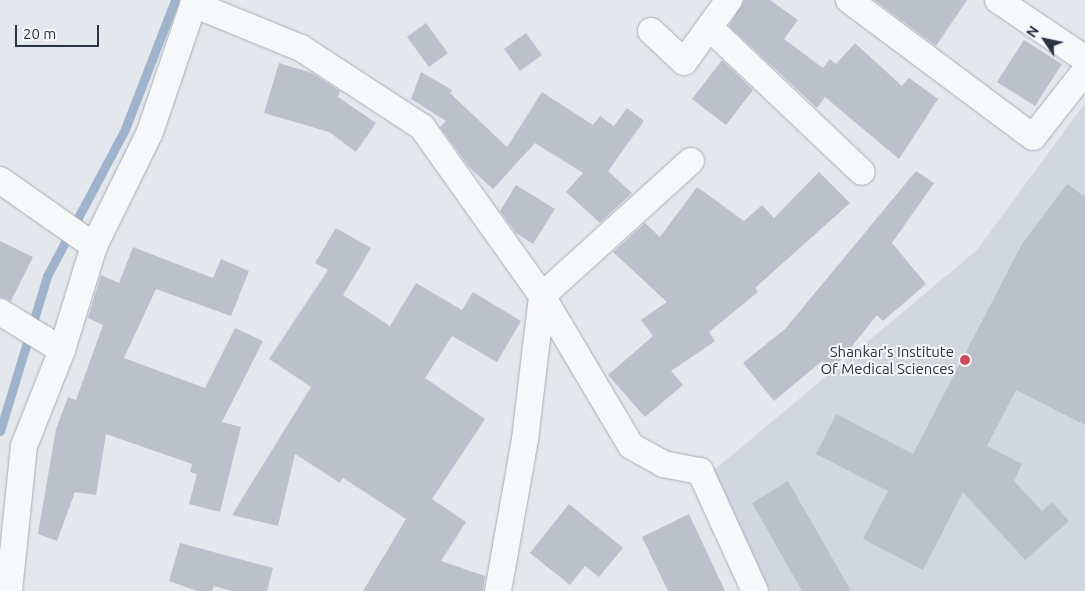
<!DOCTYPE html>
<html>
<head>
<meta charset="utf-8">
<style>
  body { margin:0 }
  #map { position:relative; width:1085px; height:591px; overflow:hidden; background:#e4e7ec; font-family:Ubuntu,sans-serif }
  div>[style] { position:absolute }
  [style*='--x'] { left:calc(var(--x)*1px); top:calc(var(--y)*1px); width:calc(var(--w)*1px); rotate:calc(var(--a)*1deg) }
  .built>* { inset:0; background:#d2d6de }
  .stream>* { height:9px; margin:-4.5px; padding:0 4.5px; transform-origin:4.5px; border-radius:4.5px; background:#9fb4cc }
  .building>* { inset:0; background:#bbc0ca }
  .roads { filter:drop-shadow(0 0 1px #a9aeb7) drop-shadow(0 0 1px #a9aeb7) }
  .street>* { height:26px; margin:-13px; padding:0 13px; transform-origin:13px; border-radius:13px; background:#f7f8fa }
  .dots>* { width:14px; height:14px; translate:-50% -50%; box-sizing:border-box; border:2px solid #f4f6f9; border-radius:50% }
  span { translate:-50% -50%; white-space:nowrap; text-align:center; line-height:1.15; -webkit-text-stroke:4px #f4f6f9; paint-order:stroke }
  .poi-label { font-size:15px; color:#2b3445 }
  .right { translate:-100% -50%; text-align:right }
  .north { position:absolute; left:1020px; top:15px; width:50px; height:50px; -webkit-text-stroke:4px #f4f6f9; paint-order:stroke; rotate:304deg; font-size:14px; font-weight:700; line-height:20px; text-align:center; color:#2b3445 }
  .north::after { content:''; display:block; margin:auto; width:18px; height:22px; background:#2b3445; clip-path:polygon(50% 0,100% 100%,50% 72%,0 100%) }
  .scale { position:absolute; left:15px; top:25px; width:84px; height:22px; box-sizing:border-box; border:2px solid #2b3445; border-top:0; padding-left:6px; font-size:15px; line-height:18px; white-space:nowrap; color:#2b3445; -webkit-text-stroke:4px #f4f6f9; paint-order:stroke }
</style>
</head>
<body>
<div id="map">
  <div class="built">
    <div style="clip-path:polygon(1085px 103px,1085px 591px,770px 591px,713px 471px,977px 250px)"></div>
  </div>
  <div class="stream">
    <div style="--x:0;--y:431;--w:162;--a:-73.1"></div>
    <div style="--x:47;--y:276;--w:166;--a:-62"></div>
    <div style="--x:125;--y:129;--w:138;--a:-68.8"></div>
  </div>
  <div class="building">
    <div style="clip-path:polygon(744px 0,770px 0,798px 20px,784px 39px,823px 68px,830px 59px,836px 64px,855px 43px,902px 86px,909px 78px,938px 99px,899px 159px,825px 97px,817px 108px,729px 26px)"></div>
    <div style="clip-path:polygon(874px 0,967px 0,936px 46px)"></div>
    <div style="clip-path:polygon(426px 23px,448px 53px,429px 67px,407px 37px)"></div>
    <div style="clip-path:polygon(526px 33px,542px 55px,520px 71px,504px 49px)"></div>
    <div style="clip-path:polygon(1024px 40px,1062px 64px,1035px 106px,997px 82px)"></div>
    <div style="clip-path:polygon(722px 60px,753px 90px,726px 125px,692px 99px)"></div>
    <div style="clip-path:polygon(279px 63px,312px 73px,340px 91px,338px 97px,376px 123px,356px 152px,329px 132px,264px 113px)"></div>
    <div style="clip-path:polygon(421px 72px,452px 90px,450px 93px,507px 147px,542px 92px,593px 125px,600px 116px,614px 126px,627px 108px,644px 121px,608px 171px,632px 193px,600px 223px,566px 192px,583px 173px,535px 143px,493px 189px,469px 167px,440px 127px,446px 121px,411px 99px)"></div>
    <div style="clip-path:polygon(916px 171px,934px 183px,892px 243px,926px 284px,883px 321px,877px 315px,833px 370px,822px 361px,774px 401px,743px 363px,785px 329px)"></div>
    <div style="clip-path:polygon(819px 172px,850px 203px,755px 288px,758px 292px,709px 332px,715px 341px,671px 371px,683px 385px,645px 417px,608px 375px,653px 336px,641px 320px,667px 302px,613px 252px,645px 223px,660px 237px,697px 187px,744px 221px,762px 205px,774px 218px)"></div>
    <div style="clip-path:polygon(1067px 184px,1085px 197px,1085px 425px,1016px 390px,987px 446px,1022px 464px,1014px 481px,1042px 511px,1052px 502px,1069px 521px,1025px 560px,963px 492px,923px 570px,863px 539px,888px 491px,816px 454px,836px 414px,913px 454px,1022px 244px)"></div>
    <div style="clip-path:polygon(516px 185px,555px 209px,533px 244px,516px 233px,500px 211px)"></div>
    <div style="clip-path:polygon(336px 228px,371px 248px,343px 295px,390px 326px,416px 283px,462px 310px,473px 292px,521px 321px,497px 362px,452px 336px,425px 378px,485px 419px,432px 499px,466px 522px,441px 561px,485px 576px,483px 591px,363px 591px,406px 519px,343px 478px,340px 483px,295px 454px,278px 526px,232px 515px,311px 387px,269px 359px,328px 270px,315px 263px)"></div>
    <div style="clip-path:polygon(0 241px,33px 257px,11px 301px,0 297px)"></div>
    <div style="clip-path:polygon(133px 247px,213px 278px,221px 259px,249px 271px,231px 316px,156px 289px,124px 358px,205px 388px,235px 328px,263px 341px,222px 422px,241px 427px,220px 512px,189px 504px,197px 474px,190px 472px,192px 464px,106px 434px,96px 495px,75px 492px,57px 541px,38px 534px,56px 429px,68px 397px,76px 400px,103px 325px,88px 318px,101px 275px,119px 283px)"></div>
    <div style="clip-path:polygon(788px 481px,851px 591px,802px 591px,752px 503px)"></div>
    <div style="clip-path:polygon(569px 504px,623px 548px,599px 577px,585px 566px,570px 585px,530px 553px)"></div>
    <div style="clip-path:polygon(689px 514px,725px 591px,668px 591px,642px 537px)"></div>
    <div style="clip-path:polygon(180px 543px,273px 568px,267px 591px,232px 591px,214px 586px,212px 591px,197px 591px,169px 581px)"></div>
  </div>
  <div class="roads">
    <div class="street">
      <div style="--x:849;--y:0;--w:229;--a:36.7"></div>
      <div style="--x:1033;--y:137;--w:84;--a:-51.8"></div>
      <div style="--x:998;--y:0;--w:105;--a:34.1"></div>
      <div style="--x:193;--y:4;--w:117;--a:22.2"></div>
      <div style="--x:301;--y:48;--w:145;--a:33.1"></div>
      <div style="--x:422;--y:127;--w:207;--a:54.6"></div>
      <div style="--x:542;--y:296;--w:174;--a:59.3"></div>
      <div style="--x:631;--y:446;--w:37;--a:29"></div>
      <div style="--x:663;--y:464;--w:38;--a:11"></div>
      <div style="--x:700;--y:471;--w:132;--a:65.4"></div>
      <div style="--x:710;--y:28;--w:209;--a:43.5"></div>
      <div style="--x:651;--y:31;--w:45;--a:43.2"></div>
      <div style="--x:684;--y:62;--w:77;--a:-54"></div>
      <div style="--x:0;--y:180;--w:115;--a:35.1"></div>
      <div style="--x:0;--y:312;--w:73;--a:31.5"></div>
      <div style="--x:9;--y:591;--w:146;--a:-84.1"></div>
      <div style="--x:24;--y:446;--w:103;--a:-68.4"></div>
      <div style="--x:62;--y:350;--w:109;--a:-72.9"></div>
      <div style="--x:94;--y:246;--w:127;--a:-63.8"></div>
      <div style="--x:150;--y:132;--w:139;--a:-71.2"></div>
      <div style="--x:498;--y:591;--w:154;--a:-79.9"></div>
      <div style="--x:525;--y:439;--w:144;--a:-83.2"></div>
      <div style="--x:542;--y:296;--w:201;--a:-42.2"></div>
    </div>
  </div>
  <div class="dots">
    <div style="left:965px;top:360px;background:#d1495b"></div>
  </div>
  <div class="poi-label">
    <span class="right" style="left:954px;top:360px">Shankar's Institute<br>Of Medical Sciences</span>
  </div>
  <div class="north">N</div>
  <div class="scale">20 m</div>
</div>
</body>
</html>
